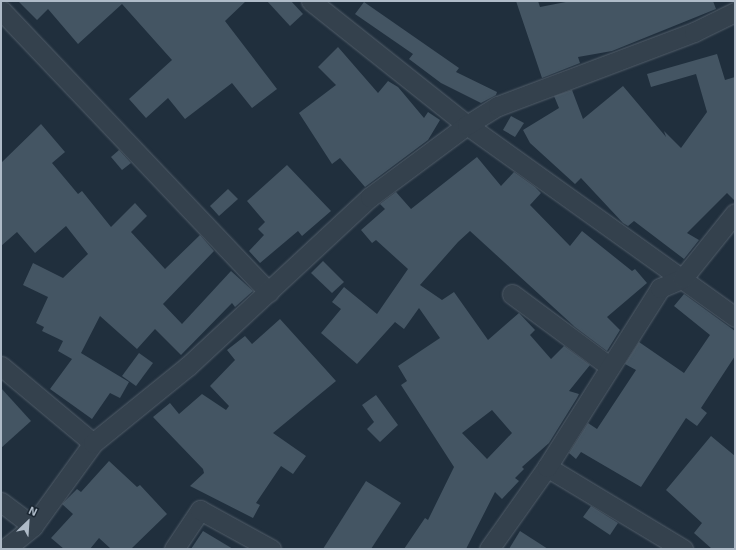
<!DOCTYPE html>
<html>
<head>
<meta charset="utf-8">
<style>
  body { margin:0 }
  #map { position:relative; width:736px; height:550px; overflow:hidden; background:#202f3d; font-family:"Exo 2",sans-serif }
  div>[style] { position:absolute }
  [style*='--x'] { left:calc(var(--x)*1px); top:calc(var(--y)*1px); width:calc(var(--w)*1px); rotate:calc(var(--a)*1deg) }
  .building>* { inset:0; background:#445563 }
  .roads { filter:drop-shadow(0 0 1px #525e6a) drop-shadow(0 0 1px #525e6a) }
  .minor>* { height:19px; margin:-9.5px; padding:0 9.5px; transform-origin:9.5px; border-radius:9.5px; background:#34414d }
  span { translate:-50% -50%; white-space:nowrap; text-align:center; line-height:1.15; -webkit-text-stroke:3px #1a2631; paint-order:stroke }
  .frame { position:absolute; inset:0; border:2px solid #afbbc8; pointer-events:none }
  .north { position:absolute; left:8px; top:502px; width:40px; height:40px; -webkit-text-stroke:3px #1a2631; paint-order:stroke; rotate:25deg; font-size:11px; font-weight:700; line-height:16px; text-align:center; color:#afbbc8 }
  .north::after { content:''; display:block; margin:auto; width:14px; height:18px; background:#afbbc8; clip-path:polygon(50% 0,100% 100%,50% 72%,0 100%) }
</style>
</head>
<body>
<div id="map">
  <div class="building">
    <div style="clip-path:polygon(18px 1px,246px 1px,225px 21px,277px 89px,252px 108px,232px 83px,185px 119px,168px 98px,146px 118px,129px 99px,172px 60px,122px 4px,78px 44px,48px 9px,37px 20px)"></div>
    <div style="clip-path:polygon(267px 1px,291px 1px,303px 14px,290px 26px)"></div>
    <div style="clip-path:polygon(516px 1px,538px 1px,540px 7px,571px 1px,713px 1px,716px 9px,612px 51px,578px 57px,580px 63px,542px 78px)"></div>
    <div style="clip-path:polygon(364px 2px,459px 68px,456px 72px,497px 92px,496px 95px,481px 103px,441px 83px,409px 59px,413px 54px,355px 14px)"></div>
    <div style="clip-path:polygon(338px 47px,378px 93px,388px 81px,398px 87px,424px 118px,428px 112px,440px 120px,428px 140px,365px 187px,340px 158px,332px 164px,299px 113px,336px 85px,318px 67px)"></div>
    <div style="clip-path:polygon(717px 54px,725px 80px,735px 77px,735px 201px,727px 193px,687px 233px,699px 240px,684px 259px,634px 221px,628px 226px,623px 223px,581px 178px,575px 184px,530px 143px,523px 130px,559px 108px,554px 96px,572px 90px,583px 119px,623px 86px,666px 137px,664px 131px,681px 148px,707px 112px,696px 74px,651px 87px,647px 74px)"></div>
    <div style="clip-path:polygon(511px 116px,524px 123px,515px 137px,503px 130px)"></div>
    <div style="clip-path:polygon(41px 124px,65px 152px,52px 163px,78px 194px,82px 191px,111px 227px,135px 203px,147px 216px,131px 232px,165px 269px,200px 235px,214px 251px,163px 304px,182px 324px,231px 271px,253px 291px,235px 307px,232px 303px,181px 355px,155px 329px,137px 349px,100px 316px,81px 353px,129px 382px,120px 398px,110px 393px,92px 419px,50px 389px,72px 359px,58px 351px,63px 341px,42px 331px,44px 327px,36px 323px,48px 297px,23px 285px,33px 263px,63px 278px,88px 254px,66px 226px,35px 253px,17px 232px,1px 246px,1px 163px)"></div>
    <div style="clip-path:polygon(119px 150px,131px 163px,122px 170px,111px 157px)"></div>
    <div style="clip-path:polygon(evenodd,477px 157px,501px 186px,514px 172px,535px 187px,541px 193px,530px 205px,570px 246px,582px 231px,632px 271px,635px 269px,647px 283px,607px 317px,620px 330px,607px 351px,575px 327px,470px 231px,458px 242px,420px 285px,442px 300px,454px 292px,488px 340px,519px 313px,535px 330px,530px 335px,551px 359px,564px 346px,590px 365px,569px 391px,579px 394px,577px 398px,549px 443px,522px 467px,524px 469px,515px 478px,519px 481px,502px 499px,495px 492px,466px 549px,404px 549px,425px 518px,428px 520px,454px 467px,401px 385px,407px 381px,398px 366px,440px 338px,419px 308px,404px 329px,395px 322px,357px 364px,321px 333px,341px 309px,332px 302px,344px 287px,377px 314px,408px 269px,376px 240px,372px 243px,361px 230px,385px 209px,380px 204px,396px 192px,411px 209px,477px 157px,492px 410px,512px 433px,487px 459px,462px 433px,492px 410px)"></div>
    <div style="clip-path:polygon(287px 165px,331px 211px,302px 236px,298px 231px,260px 263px,249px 251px,264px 235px,258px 229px,265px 222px,247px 201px)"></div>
    <div style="clip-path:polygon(228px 189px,238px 199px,219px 216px,210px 206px)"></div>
    <div style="clip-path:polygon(323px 261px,344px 282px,332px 293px,311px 273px)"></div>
    <div style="clip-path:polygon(684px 294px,735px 331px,735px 356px,701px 408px,707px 413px,697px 426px,686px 418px,641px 487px,581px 452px,576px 459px,569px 453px,588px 423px,597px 429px,636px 370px,625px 364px,639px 342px,684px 373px,710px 335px,674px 306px)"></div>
    <div style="clip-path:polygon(280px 319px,336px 381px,273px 433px,306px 456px,293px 474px,281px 466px,256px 503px,260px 505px,253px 518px,190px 486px,204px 473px,203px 469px,153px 417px,170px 403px,179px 414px,202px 394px,226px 410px,229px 406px,210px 386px,235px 360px,227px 350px,245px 336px,252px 344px)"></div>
    <div style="clip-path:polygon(139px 353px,153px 363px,136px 386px,122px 376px)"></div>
    <div style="clip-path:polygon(1px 388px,31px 421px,1px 448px)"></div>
    <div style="clip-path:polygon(376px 395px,398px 425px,380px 442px,367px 429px,374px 422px,362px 405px)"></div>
    <div style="clip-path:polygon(711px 436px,735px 456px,735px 549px,712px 549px,694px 533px,702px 523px,666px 490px)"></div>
    <div style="clip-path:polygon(109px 461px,137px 487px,140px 485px,167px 514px,131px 549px,111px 549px,99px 538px,90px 549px,64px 549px,51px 538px,73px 514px,62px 504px,77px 489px,81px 492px)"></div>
    <div style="clip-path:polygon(366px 481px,401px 503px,371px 549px,323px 549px)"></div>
    <div style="clip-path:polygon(591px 506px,618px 523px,610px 535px,583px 517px)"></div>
    <div style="clip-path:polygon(203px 531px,233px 549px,191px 549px)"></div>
    <div style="clip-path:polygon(520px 531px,548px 549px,509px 549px)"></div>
  </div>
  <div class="roads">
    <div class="minor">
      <div style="--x:311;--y:1;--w:199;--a:38.5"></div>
      <div style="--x:467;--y:125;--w:330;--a:35.6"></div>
      <div style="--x:1;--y:10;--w:389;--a:46.5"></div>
      <div style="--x:512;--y:294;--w:121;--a:36.6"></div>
      <div style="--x:1;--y:366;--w:120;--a:39.9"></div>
      <div style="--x:547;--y:467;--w:159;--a:31.1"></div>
      <div style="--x:1;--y:502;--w:40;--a:37"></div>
      <div style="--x:5;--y:549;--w:36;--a:-39"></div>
      <div style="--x:33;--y:526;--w:102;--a:-54.1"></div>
      <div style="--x:93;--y:443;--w:122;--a:-39"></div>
      <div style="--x:188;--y:366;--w:248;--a:-42.9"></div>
      <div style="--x:370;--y:197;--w:121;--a:-36.6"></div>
      <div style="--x:467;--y:125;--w:36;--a:-32"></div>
      <div style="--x:498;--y:106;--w:210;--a:-20.7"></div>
      <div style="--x:694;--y:32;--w:46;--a:-26"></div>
      <div style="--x:174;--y:549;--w:47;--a:-56.3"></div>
      <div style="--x:200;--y:510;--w:81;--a:28.8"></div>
      <div style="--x:489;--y:549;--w:100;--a:-54.7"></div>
      <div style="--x:547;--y:467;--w:212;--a:-57.7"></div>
      <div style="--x:660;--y:288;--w:25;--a:-23"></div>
      <div style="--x:683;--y:278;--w:83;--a:-51.3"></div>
    </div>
  </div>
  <div class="frame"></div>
  <div class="north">N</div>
</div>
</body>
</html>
